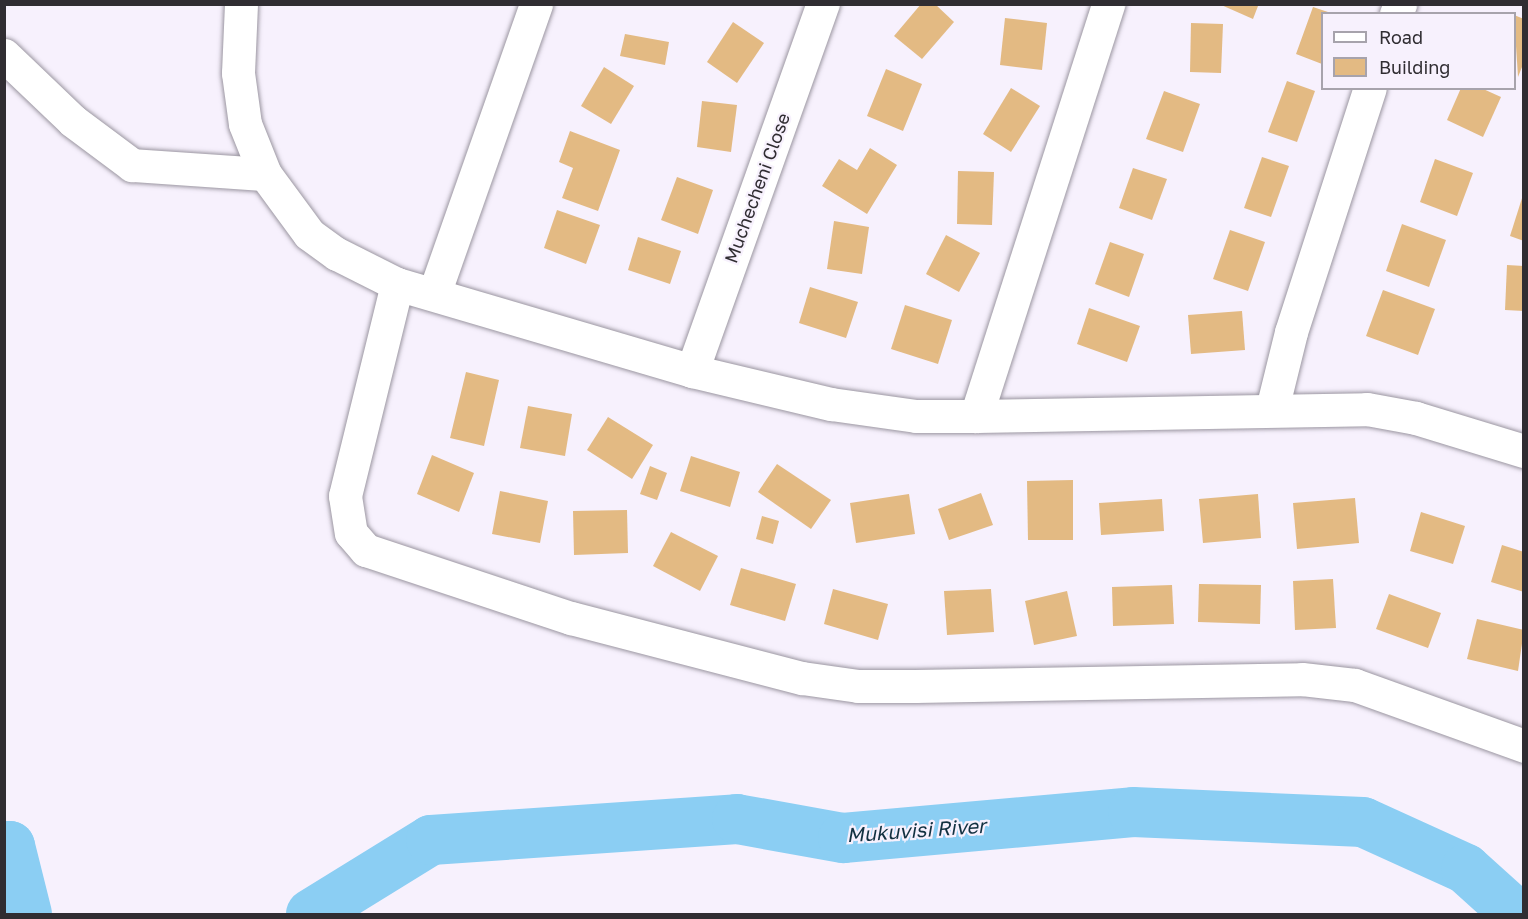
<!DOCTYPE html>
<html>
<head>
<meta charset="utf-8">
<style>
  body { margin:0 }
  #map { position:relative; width:1528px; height:919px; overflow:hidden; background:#f7f1fd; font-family:"Golos Text",sans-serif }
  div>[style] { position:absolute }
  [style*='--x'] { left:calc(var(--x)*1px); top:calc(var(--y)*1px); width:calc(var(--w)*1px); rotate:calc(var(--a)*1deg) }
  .river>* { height:50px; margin:-25px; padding:0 25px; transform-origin:25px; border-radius:25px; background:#8bcef3 }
  .building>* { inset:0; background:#e3ba83 }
  .roads { filter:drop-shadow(0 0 2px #9b96a1) drop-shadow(0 0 2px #9b96a1) }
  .minor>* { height:33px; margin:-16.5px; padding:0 16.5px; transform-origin:16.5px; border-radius:16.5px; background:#fff }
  span { translate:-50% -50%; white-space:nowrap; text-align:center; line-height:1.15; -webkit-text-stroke:4.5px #f7f1fd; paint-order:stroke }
  .street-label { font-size:18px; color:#302d32 }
  .water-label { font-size:20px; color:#123141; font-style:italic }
  .frame { position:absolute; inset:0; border:6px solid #302d32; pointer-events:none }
  .legend { position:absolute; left:1321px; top:12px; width:195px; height:78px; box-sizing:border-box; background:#f7f1fd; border:2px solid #a7a3ac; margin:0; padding:8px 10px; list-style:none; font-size:18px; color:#302d32 }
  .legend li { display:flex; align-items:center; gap:12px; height:30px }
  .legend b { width:30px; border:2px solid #a7a3ac }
</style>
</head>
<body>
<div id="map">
  <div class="river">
    <div style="--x:4;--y:846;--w:6;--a:0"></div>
    <div style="--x:10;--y:846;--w:70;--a:76"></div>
    <div style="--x:311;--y:914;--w:141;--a:-31.7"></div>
    <div style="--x:431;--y:840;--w:307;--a:-3.9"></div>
    <div style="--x:737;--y:819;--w:108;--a:10.2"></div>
    <div style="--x:843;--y:838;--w:291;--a:-5.1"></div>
    <div style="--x:1133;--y:812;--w:230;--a:2.5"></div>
    <div style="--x:1363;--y:822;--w:113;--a:24.5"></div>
    <div style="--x:1466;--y:869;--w:67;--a:42"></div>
  </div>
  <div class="building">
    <div style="clip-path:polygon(921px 4px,935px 4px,954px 22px,922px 59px,894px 36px)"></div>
    <div style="clip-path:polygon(1219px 4px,1252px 4px,1258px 6px,1253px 19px)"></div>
    <div style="clip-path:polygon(1313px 7px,1331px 13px,1322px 14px,1322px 64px,1296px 54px)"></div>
    <div style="clip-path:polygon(1514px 15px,1524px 19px,1524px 62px,1518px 77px)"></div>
    <div style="clip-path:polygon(1005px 18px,1047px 23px,1042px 70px,1000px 65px)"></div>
    <div style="clip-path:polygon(733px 22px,764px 43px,737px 83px,707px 62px)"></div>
    <div style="clip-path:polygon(1191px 23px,1223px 24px,1221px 73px,1190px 72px)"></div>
    <div style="clip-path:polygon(625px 34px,669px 42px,665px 65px,620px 56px)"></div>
    <div style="clip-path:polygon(604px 67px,634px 86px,611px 124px,581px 106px)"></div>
    <div style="clip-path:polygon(886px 69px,922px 84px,903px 131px,867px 116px)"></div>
    <div style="clip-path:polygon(1287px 81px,1315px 91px,1297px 142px,1268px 132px)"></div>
    <div style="clip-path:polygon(1011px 88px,1040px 106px,1011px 152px,983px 134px)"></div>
    <div style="clip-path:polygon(1461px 88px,1481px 88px,1501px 97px,1483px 137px,1447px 120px)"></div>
    <div style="clip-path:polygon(1164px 91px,1200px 104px,1183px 152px,1146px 139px)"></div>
    <div style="clip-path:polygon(702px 101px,737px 105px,731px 152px,697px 147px)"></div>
    <div style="clip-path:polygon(570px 131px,620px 150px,598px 211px,562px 198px,573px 168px,559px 162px)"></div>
    <div style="clip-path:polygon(870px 148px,897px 165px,867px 214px,822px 186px,839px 159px,857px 170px)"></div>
    <div style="clip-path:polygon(1262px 157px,1289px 166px,1271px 217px,1244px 208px)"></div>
    <div style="clip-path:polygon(1435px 159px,1473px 173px,1457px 216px,1420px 202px)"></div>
    <div style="clip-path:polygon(1133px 168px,1167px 179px,1152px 220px,1119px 208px)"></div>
    <div style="clip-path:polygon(958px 171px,994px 172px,992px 225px,957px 224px)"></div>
    <div style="clip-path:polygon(677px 177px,713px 190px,698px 234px,661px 220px)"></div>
    <div style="clip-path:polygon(1523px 195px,1524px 195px,1524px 241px,1510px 236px)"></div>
    <div style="clip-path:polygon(557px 210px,600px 225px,586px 264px,544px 248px)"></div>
    <div style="clip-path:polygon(834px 221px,869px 227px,862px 274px,827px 269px)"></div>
    <div style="clip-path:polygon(1402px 224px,1446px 240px,1429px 287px,1386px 271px)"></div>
    <div style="clip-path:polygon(1230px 230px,1265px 242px,1248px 291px,1213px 279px)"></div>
    <div style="clip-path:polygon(946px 235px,980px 253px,959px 292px,926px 274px)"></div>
    <div style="clip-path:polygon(638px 237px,681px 251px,670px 284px,628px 270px)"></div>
    <div style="clip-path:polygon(1110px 242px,1144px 254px,1129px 297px,1095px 284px)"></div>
    <div style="clip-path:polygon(1507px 265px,1524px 266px,1524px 311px,1505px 310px)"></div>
    <div style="clip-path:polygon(810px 287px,858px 302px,846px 338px,799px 323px)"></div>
    <div style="clip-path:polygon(1383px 290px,1435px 309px,1418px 355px,1366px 336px)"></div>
    <div style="clip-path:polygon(905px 305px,952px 320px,938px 364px,891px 349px)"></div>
    <div style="clip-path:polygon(1089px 308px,1140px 326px,1127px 362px,1077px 344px)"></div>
    <div style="clip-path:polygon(1242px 311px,1245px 350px,1191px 354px,1188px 315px)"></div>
    <div style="clip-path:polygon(466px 372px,499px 380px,484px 446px,450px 438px)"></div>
    <div style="clip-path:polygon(528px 406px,572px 414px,565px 456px,520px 448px)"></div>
    <div style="clip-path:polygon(608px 417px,653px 445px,632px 479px,587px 450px)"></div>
    <div style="clip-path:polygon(432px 455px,474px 473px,459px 512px,417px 494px)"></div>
    <div style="clip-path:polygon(691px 456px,740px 472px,730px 507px,680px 491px)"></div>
    <div style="clip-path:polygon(777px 464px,831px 500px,811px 529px,758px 492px)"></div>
    <div style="clip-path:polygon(650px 466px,667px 473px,657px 500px,640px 494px)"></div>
    <div style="clip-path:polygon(1073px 480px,1073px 540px,1028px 540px,1027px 481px)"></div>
    <div style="clip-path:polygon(500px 491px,548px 501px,540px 543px,492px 534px)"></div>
    <div style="clip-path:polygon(981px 493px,993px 525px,949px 540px,938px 509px)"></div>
    <div style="clip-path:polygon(909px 494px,915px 534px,856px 543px,850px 503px)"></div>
    <div style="clip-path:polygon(1258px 494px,1261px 538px,1203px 543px,1199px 499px)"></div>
    <div style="clip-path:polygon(1355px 498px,1359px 543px,1297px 549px,1293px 503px)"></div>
    <div style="clip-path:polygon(1162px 499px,1164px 531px,1101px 535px,1099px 503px)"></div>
    <div style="clip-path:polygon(627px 510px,628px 553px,574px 555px,573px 511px)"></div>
    <div style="clip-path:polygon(1421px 512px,1465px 526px,1453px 564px,1410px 551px)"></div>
    <div style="clip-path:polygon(762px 516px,779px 521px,773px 544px,756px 539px)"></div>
    <div style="clip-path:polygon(671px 532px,718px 556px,700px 591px,653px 566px)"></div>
    <div style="clip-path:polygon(1502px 545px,1524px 552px,1524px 592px,1491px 582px)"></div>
    <div style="clip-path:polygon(741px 568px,796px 584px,785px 621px,730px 605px)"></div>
    <div style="clip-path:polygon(1333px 579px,1336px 628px,1295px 630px,1293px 581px)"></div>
    <div style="clip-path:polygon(1199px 584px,1261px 585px,1260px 624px,1198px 622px)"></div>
    <div style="clip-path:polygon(1172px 585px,1174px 624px,1113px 626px,1112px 587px)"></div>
    <div style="clip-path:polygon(833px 589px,888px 604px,878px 640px,824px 624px)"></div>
    <div style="clip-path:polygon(991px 589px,994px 632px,947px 635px,944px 591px)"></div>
    <div style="clip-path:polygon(1067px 591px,1077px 636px,1034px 645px,1025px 601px)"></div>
    <div style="clip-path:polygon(1389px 594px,1441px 613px,1428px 648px,1376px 629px)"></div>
    <div style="clip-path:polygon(1477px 619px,1524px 630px,1518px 671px,1467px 659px)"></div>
  </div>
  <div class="roads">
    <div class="minor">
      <div style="--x:241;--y:4;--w:69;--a:92.5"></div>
      <div style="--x:238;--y:73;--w:51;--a:82.2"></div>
      <div style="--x:245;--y:124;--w:54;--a:68.2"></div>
      <div style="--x:265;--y:174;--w:74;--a:53.7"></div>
      <div style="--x:309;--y:234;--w:34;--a:36"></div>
      <div style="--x:337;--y:254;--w:67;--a:26.6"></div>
      <div style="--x:397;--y:284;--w:308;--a:16.4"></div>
      <div style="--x:692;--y:371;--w:143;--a:13.4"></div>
      <div style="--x:831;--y:404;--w:86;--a:8"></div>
      <div style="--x:916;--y:416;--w:60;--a:0"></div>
      <div style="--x:976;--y:416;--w:391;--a:-1"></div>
      <div style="--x:1367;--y:409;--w:50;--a:10.4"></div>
      <div style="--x:1416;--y:418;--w:113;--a:17"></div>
      <div style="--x:1396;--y:14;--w:11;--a:-68"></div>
      <div style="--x:4;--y:55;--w:95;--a:43.7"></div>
      <div style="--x:73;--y:121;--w:74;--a:36.7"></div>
      <div style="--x:132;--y:165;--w:133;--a:3.9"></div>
      <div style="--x:397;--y:284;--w:218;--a:103.8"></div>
      <div style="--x:345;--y:496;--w:37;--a:81"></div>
      <div style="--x:351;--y:533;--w:23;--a:49"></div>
      <div style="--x:366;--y:550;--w:216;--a:18.4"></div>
      <div style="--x:571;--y:618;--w:239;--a:14.6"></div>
      <div style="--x:802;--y:678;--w:57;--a:8.1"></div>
      <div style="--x:858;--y:686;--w:57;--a:0"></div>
      <div style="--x:915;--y:686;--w:387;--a:-1"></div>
      <div style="--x:1302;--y:679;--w:53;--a:6.5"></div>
      <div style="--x:1355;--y:685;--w:180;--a:19.8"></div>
      <div style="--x:434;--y:294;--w:307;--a:-70.6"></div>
      <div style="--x:692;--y:371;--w:390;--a:-70.4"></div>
      <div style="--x:1272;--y:409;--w:79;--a:-76.1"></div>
      <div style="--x:1291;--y:332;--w:256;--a:-72.1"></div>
      <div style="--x:976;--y:416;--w:433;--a:-72.2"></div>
    </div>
  </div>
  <div class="street-label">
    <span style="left:757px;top:188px;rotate:-70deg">Muchecheni Close</span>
  </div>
  <div class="water-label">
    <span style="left:916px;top:830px;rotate:-4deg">Mukuvisi River</span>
  </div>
  <div class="frame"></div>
  <ul class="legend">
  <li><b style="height:8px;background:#fff"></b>Road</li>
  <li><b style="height:16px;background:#e3ba83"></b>Building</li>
  </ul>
</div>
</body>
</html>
